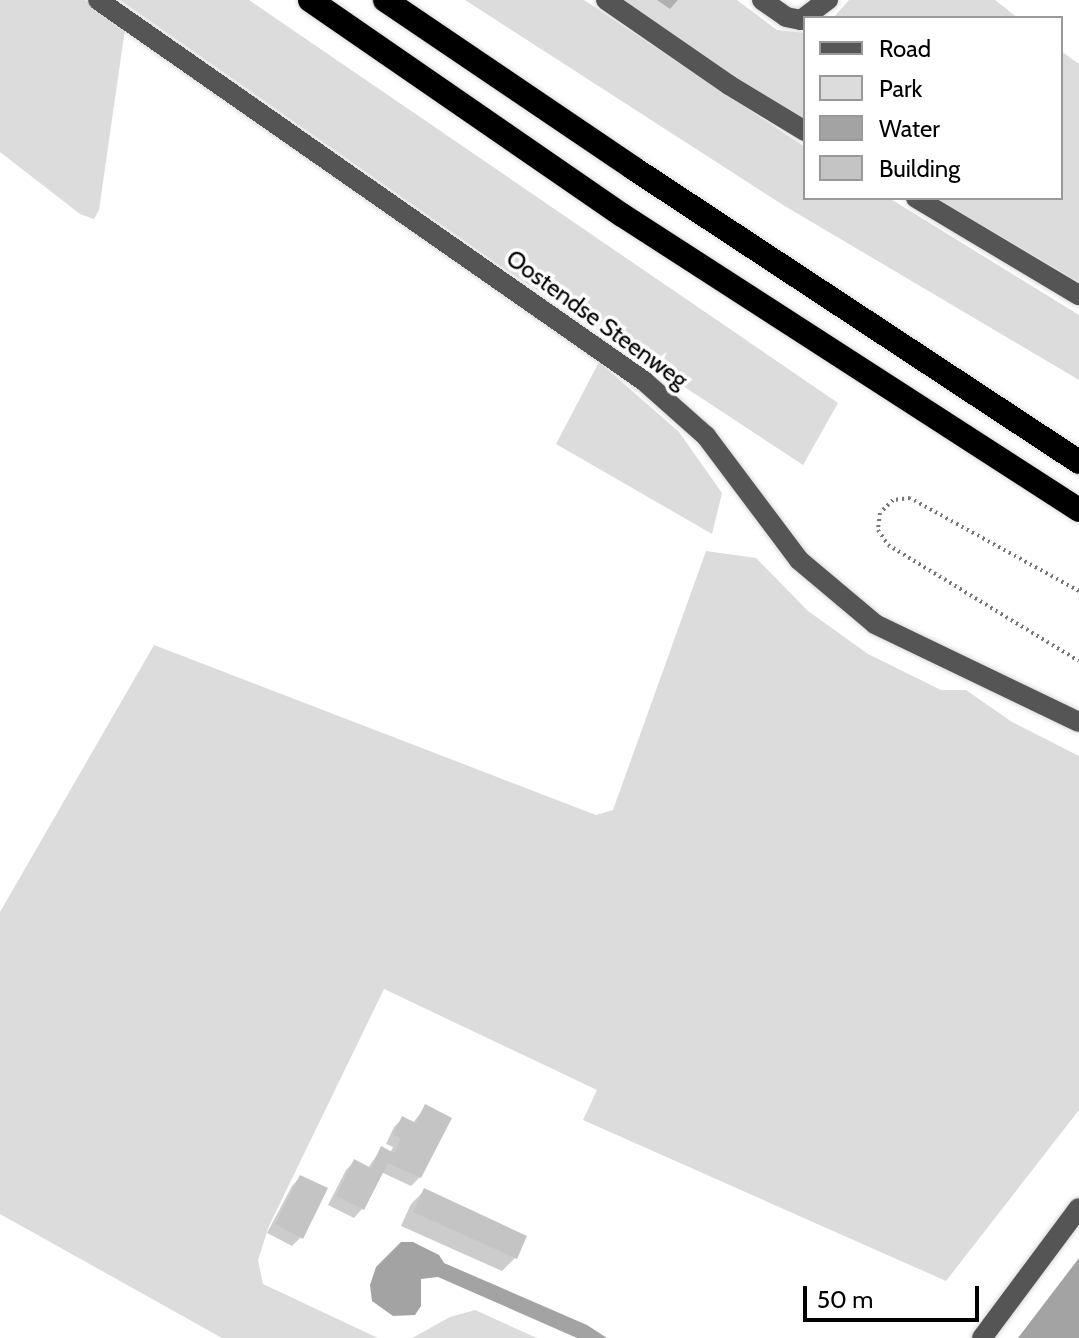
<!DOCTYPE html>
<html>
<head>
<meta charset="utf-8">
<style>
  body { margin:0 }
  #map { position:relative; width:1079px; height:1338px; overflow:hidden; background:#fff; font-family:Cabin,sans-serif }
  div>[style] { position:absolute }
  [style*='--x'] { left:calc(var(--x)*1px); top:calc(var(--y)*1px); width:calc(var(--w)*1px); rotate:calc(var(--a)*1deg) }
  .green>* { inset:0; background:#dcdcdc }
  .water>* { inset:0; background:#a3a3a3 }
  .shadow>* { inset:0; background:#0003 }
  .building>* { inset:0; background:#c4c4c4 }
  .path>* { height:4px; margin-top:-2px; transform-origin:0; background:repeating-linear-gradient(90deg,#777 0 2px,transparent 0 6px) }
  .roads { filter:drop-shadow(0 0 2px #dbdbdb) drop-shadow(0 0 2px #dbdbdb) }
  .minor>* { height:20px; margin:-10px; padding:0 10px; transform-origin:10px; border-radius:10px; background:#555 }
  .highway>* { height:24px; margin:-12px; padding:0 12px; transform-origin:12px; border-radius:12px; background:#000 }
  span { translate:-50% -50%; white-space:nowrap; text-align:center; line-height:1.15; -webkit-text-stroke:7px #fff; paint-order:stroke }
  .street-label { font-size:24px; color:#000 }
  .legend { position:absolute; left:803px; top:16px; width:260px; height:184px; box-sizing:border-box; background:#fff; border:2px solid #999; margin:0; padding:10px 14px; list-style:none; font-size:24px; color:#000 }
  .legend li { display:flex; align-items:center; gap:16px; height:40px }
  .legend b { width:40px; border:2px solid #999 }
  .scale { position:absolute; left:803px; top:1286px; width:176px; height:36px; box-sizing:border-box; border:4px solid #000; border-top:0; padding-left:10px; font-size:24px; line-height:28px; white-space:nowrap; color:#000; -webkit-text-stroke:6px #fff; paint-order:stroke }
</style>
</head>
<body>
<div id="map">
  <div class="green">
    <div style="clip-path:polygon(0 0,85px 0,125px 29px,99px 210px,94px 219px,80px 214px,0 152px)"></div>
    <div style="clip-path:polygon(120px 0,249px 0,838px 403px,803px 465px,499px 265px)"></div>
    <div style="clip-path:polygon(465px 0,584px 0,805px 147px,805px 198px,889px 198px,1079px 315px,1079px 380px,783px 205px)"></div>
    <div style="clip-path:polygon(619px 0,737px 0,777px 30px,805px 33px,805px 121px,734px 79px)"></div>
    <div style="clip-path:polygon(849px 0,995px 0,1018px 18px,833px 18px)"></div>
    <div style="clip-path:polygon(1061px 51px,1079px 64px,1079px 282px,936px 198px,1061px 198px)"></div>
    <div style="clip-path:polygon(599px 362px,679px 432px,722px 493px,712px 534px,556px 444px)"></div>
    <div style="clip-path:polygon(706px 551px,756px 558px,808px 611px,868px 654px,941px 690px,966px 690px,1012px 722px,1079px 756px,1079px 1110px,946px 1281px,583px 1120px,597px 1090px,384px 989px,269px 1226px,258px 1260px,263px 1284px,378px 1338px,222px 1338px,0 1214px,0 912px,154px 645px,596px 815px,613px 810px)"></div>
    <div style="clip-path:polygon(475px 1310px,537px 1338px,412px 1338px,450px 1317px)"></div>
  </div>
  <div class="water">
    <div style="clip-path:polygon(401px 1242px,413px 1242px,439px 1255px,444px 1263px,587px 1325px,607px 1338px,577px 1338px,438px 1277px,421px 1279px,421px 1306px,415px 1315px,393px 1316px,372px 1301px,370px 1285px,376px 1267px)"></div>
    <div style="clip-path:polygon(1079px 1258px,1079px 1338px,1018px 1338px)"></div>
  </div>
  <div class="shadow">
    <div style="clip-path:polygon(657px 0,678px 0,670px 9px)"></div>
    <div style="clip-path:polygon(425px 1107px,420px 1177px,411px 1186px,381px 1172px,362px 1209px,354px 1218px,328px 1205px,346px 1170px,354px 1162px,368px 1168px,381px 1149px,390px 1153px,393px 1147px,386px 1144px,394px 1127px,403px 1118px,413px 1123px)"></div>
    <div style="clip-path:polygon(300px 1177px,301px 1237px,292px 1246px,267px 1233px,292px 1186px)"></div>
    <div style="clip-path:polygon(424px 1191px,515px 1258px,502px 1271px,401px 1226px,411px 1204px)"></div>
  </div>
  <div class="building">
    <div style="clip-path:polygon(425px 1104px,452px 1118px,421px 1178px,388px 1163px,364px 1210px,336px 1196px,354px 1159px,371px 1168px,381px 1146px,394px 1153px,401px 1138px,393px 1135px,402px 1116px,416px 1123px)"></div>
    <div style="clip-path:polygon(300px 1175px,328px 1188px,303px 1239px,275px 1224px)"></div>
    <div style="clip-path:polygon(424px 1188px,527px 1236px,517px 1259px,413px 1212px)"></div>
  </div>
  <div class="path">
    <div style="--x:1079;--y:591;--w:193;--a:-151.2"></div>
    <div style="--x:910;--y:498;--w:17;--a:173"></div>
    <div style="--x:893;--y:500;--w:18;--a:135"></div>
    <div style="--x:880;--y:513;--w:17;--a:97"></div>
    <div style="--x:878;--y:530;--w:18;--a:56"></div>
    <div style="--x:888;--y:545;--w:223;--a:31.3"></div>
  </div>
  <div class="roads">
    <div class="minor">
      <div style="--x:98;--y:0;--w:666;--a:34.91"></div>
      <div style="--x:644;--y:381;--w:83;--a:41.6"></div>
      <div style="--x:706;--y:436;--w:155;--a:53.1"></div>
      <div style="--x:799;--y:560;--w:99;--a:40.1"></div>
      <div style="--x:875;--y:624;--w:226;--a:25.7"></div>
      <div style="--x:606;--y:0;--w:150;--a:34.6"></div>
      <div style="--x:729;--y:85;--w:89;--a:31.2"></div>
      <div style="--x:762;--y:0;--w:29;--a:35"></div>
      <div style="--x:786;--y:17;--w:15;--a:11"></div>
      <div style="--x:801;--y:20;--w:34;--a:-37"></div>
      <div style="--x:916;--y:198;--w:190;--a:30.8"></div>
      <div style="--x:982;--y:1338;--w:162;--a:-53.3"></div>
    </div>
    <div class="highway">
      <div style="--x:310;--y:0;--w:379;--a:34.6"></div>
      <div style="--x:622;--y:215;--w:544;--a:32.84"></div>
      <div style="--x:385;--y:0;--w:300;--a:34.1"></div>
      <div style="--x:633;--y:168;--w:534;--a:33.39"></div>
    </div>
  </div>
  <div class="street-label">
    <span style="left:597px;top:319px;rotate:36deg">Oostendse Steenweg</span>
  </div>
  <ul class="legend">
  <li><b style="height:10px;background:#555"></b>Road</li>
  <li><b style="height:22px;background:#dcdcdc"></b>Park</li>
  <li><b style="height:22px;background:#a3a3a3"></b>Water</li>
  <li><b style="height:22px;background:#c4c4c4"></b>Building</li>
  </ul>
  <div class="scale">50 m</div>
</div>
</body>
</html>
